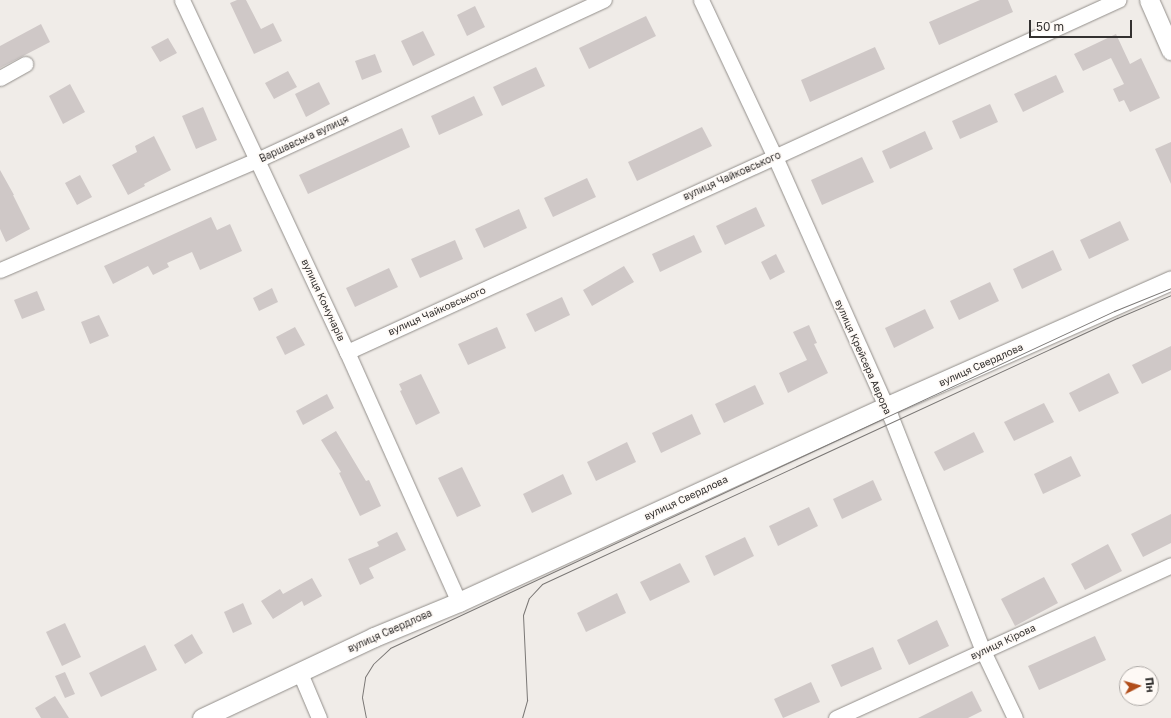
<!DOCTYPE html>
<html>
<head>
<meta charset="utf-8">
<style>
  body { margin:0 }
  #map { position:relative; width:1171px; height:718px; overflow:hidden; background:#f0ece8; font-family:"Golos Text",sans-serif }
  div>[style] { position:absolute }
  [style*='--x'] { left:calc(var(--x)*1px); top:calc(var(--y)*1px); width:calc(var(--w)*1px); rotate:calc(var(--a)*1deg) }
  .building>* { inset:0; background:#cfc8c7 }
  .roads { filter:drop-shadow(0 0 1px #928e8a) drop-shadow(0 0 1px #928e8a) }
  .minor>* { height:15px; margin:-7.5px; padding:0 7.5px; transform-origin:7.5px; border-radius:7.5px; background:#fff }
  .tertiary>* { height:19px; margin:-9.5px; padding:0 9.5px; transform-origin:9.5px; border-radius:9.5px; background:#fff }
  .tram>* { height:1px; margin:-0.5px; padding:0 0.5px; transform-origin:0.5px; border-radius:0.5px; background:#7a7775 }
  span { translate:-50% -50%; white-space:nowrap; text-align:center; line-height:1.15; -webkit-text-stroke:3px #fef9f5; paint-order:stroke }
  .street-label { font-size:10px; color:#333130 }
  .north { position:absolute; left:1119px; top:666px; width:40px; height:40px; box-sizing:border-box; background:#fef9f5; border:1px solid #ada9a6; border-radius:50%; rotate:84deg; font-size:11px; font-weight:700; line-height:16px; text-align:center; color:#333130 }
  .north::after { content:''; display:block; margin:auto; width:14px; height:18px; background:#b14d1a; clip-path:polygon(50% 0,100% 100%,50% 72%,0 100%) }
  .scale { position:absolute; left:1029px; top:20px; width:103px; height:18px; box-sizing:border-box; border:2px solid #333130; border-top:0; padding-left:5px; font-size:12px; line-height:14px; white-space:nowrap; color:#333130; -webkit-text-stroke:3px #fef9f5; paint-order:stroke }
</style>
</head>
<body>
<div id="map">
  <div class="building">
    <div style="clip-path:polygon(237px 0,246px 0,261px 29px,273px 23px,282px 41px,254px 54px,230px 3px)"></div>
    <div style="clip-path:polygon(980px 0,1008px 0,1013px 12px,939px 45px,929px 22px)"></div>
    <div style="clip-path:polygon(475px 6px,485px 27px,467px 36px,457px 15px)"></div>
    <div style="clip-path:polygon(646px 16px,656px 36px,589px 69px,579px 48px)"></div>
    <div style="clip-path:polygon(41px 24px,50px 42px,0 68px,0 46px)"></div>
    <div style="clip-path:polygon(423px 31px,435px 55px,413px 66px,401px 41px)"></div>
    <div style="clip-path:polygon(1116px 34px,1130px 64px,1141px 58px,1160px 98px,1130px 112px,1124px 100px,1119px 102px,1113px 89px,1124px 84px,1111px 58px,1083px 71px,1074px 54px)"></div>
    <div style="clip-path:polygon(168px 38px,177px 53px,160px 62px,151px 47px)"></div>
    <div style="clip-path:polygon(875px 47px,885px 69px,810px 102px,801px 80px)"></div>
    <div style="clip-path:polygon(375px 54px,382px 72px,362px 80px,355px 61px)"></div>
    <div style="clip-path:polygon(536px 67px,545px 86px,502px 106px,493px 87px)"></div>
    <div style="clip-path:polygon(288px 71px,297px 87px,274px 99px,265px 83px)"></div>
    <div style="clip-path:polygon(1056px 75px,1064px 92px,1023px 112px,1014px 94px)"></div>
    <div style="clip-path:polygon(319px 82px,330px 104px,306px 117px,295px 94px)"></div>
    <div style="clip-path:polygon(70px 84px,85px 112px,63px 124px,49px 96px)"></div>
    <div style="clip-path:polygon(474px 96px,483px 115px,439px 135px,431px 116px)"></div>
    <div style="clip-path:polygon(990px 104px,998px 122px,960px 139px,952px 121px)"></div>
    <div style="clip-path:polygon(203px 107px,217px 140px,196px 149px,182px 116px)"></div>
    <div style="clip-path:polygon(702px 127px,712px 146px,637px 181px,628px 162px)"></div>
    <div style="clip-path:polygon(402px 128px,410px 147px,308px 194px,299px 175px)"></div>
    <div style="clip-path:polygon(925px 131px,933px 149px,890px 169px,882px 151px)"></div>
    <div style="clip-path:polygon(154px 136px,171px 170px,144px 184px,145px 186px,128px 195px,112px 165px,137px 152px,135px 146px)"></div>
    <div style="clip-path:polygon(1171px 142px,1171px 184px,1155px 149px)"></div>
    <div style="clip-path:polygon(862px 157px,874px 182px,822px 205px,811px 180px)"></div>
    <div style="clip-path:polygon(0 170px,14px 195px,13px 195px,30px 229px,6px 242px,0 229px)"></div>
    <div style="clip-path:polygon(80px 175px,92px 197px,77px 205px,65px 183px)"></div>
    <div style="clip-path:polygon(587px 178px,596px 197px,553px 217px,544px 198px)"></div>
    <div style="clip-path:polygon(756px 207px,765px 226px,725px 245px,716px 226px)"></div>
    <div style="clip-path:polygon(519px 209px,527px 228px,484px 248px,475px 229px)"></div>
    <div style="clip-path:polygon(211px 217px,217px 230px,230px 224px,242px 251px,200px 270px,192px 252px,167px 263px,169px 267px,153px 275px,148px 266px,113px 284px,104px 266px)"></div>
    <div style="clip-path:polygon(1120px 221px,1129px 240px,1089px 259px,1080px 240px)"></div>
    <div style="clip-path:polygon(694px 235px,702px 252px,660px 272px,652px 254px)"></div>
    <div style="clip-path:polygon(455px 240px,463px 259px,420px 278px,411px 259px)"></div>
    <div style="clip-path:polygon(1053px 250px,1062px 270px,1022px 289px,1013px 269px)"></div>
    <div style="clip-path:polygon(776px 254px,785px 272px,770px 280px,761px 262px)"></div>
    <div style="clip-path:polygon(624px 266px,634px 282px,592px 306px,583px 290px)"></div>
    <div style="clip-path:polygon(389px 268px,398px 287px,355px 307px,346px 288px)"></div>
    <div style="clip-path:polygon(990px 282px,999px 301px,959px 320px,950px 301px)"></div>
    <div style="clip-path:polygon(272px 288px,278px 302px,259px 311px,253px 298px)"></div>
    <div style="clip-path:polygon(37px 291px,45px 310px,22px 319px,14px 300px)"></div>
    <div style="clip-path:polygon(562px 297px,570px 315px,535px 332px,526px 314px)"></div>
    <div style="clip-path:polygon(925px 309px,934px 328px,894px 348px,885px 328px)"></div>
    <div style="clip-path:polygon(99px 315px,109px 336px,90px 344px,81px 322px)"></div>
    <div style="clip-path:polygon(809px 325px,817px 343px,814px 344px,828px 373px,788px 393px,779px 373px,807px 360px,793px 332px)"></div>
    <div style="clip-path:polygon(295px 327px,305px 345px,285px 355px,276px 337px)"></div>
    <div style="clip-path:polygon(497px 327px,506px 348px,468px 365px,458px 344px)"></div>
    <div style="clip-path:polygon(1171px 346px,1171px 370px,1142px 384px,1132px 365px)"></div>
    <div style="clip-path:polygon(1109px 373px,1119px 393px,1079px 412px,1069px 393px)"></div>
    <div style="clip-path:polygon(421px 374px,440px 413px,416px 425px,400px 391px,402px 390px,399px 384px)"></div>
    <div style="clip-path:polygon(755px 385px,764px 404px,724px 423px,715px 404px)"></div>
    <div style="clip-path:polygon(327px 394px,334px 408px,303px 425px,296px 411px)"></div>
    <div style="clip-path:polygon(1044px 403px,1054px 422px,1014px 441px,1004px 422px)"></div>
    <div style="clip-path:polygon(692px 414px,701px 434px,661px 453px,652px 433px)"></div>
    <div style="clip-path:polygon(336px 431px,366px 481px,369px 480px,381px 506px,360px 516px,339px 473px,341px 472px,321px 440px)"></div>
    <div style="clip-path:polygon(974px 432px,984px 452px,944px 471px,934px 452px)"></div>
    <div style="clip-path:polygon(627px 442px,636px 462px,596px 481px,587px 462px)"></div>
    <div style="clip-path:polygon(1071px 456px,1081px 476px,1043px 494px,1034px 474px)"></div>
    <div style="clip-path:polygon(462px 467px,481px 506px,457px 517px,438px 478px)"></div>
    <div style="clip-path:polygon(563px 474px,572px 494px,532px 513px,523px 494px)"></div>
    <div style="clip-path:polygon(873px 480px,882px 500px,842px 519px,833px 499px)"></div>
    <div style="clip-path:polygon(809px 507px,818px 526px,778px 546px,769px 526px)"></div>
    <div style="clip-path:polygon(1171px 514px,1171px 543px,1143px 557px,1131px 534px)"></div>
    <div style="clip-path:polygon(397px 532px,406px 550px,369px 568px,374px 578px,360px 585px,348px 559px,379px 546px,377px 542px)"></div>
    <div style="clip-path:polygon(745px 537px,754px 556px,714px 576px,705px 556px)"></div>
    <div style="clip-path:polygon(1108px 544px,1122px 571px,1085px 590px,1071px 564px)"></div>
    <div style="clip-path:polygon(680px 563px,690px 582px,650px 601px,640px 582px)"></div>
    <div style="clip-path:polygon(1044px 577px,1058px 603px,1015px 626px,1001px 599px)"></div>
    <div style="clip-path:polygon(312px 578px,322px 596px,304px 606px,302px 601px,273px 619px,261px 601px,280px 589px,283px 594px)"></div>
    <div style="clip-path:polygon(617px 593px,626px 613px,586px 632px,577px 613px)"></div>
    <div style="clip-path:polygon(243px 603px,252px 624px,233px 633px,224px 612px)"></div>
    <div style="clip-path:polygon(937px 620px,949px 646px,909px 665px,897px 640px)"></div>
    <div style="clip-path:polygon(65px 623px,81px 657px,62px 666px,46px 632px)"></div>
    <div style="clip-path:polygon(192px 634px,203px 653px,185px 664px,174px 645px)"></div>
    <div style="clip-path:polygon(1095px 636px,1106px 660px,1039px 690px,1028px 666px)"></div>
    <div style="clip-path:polygon(145px 645px,157px 670px,101px 697px,89px 673px)"></div>
    <div style="clip-path:polygon(873px 647px,882px 669px,841px 687px,831px 665px)"></div>
    <div style="clip-path:polygon(65px 672px,75px 694px,65px 698px,55px 676px)"></div>
    <div style="clip-path:polygon(811px 682px,820px 702px,783px 718px,774px 699px)"></div>
    <div style="clip-path:polygon(972px 691px,982px 711px,968px 718px,918px 718px)"></div>
    <div style="clip-path:polygon(55px 696px,69px 718px,41px 718px,35px 708px)"></div>
  </div>
  <div class="roads">
    <div class="minor">
      <div style="--x:182;--y:0;--w:389;--a:64.9"></div>
      <div style="--x:347;--y:352;--w:274;--a:65.9"></div>
      <div style="--x:701;--y:0;--w:174;--a:64.8"></div>
      <div style="--x:775;--y:157;--w:282;--a:66"></div>
      <div style="--x:890;--y:415;--w:254;--a:68.5"></div>
      <div style="--x:983;--y:651;--w:74;--a:64.5"></div>
      <div style="--x:0;--y:78;--w:29;--a:-29"></div>
      <div style="--x:0;--y:270;--w:280;--a:-23.2"></div>
      <div style="--x:257;--y:160;--w:382;--a:-24.8"></div>
      <div style="--x:347;--y:352;--w:848;--a:-24.54"></div>
      <div style="--x:300;--y:673;--w:49;--a:67.1"></div>
      <div style="--x:836;--y:718;--w:368;--a:-24.5"></div>
    </div>
    <div class="tertiary">
      <div style="--x:1149;--y:0;--w:55;--a:66.3"></div>
      <div style="--x:202;--y:718;--w:190;--a:-25.2"></div>
      <div style="--x:374;--y:637;--w:92;--a:-22.4"></div>
      <div style="--x:459;--y:602;--w:469;--a:-24.6"></div>
      <div style="--x:885;--y:407;--w:313;--a:-23.9"></div>
    </div>
  </div>
  <div class="tram">
    <div style="--x:366;--y:718;--w:21;--a:-101"></div>
    <div style="--x:362;--y:697;--w:20;--a:-81"></div>
    <div style="--x:365;--y:677;--w:15;--a:-58"></div>
    <div style="--x:373;--y:664;--w:23;--a:-43"></div>
    <div style="--x:390;--y:648;--w:799;--a:-24.96"></div>
    <div style="--x:1114;--y:311;--w:61;--a:-22"></div>
    <div style="--x:522;--y:718;--w:19;--a:-74"></div>
    <div style="--x:527;--y:700;--w:85;--a:-92.7"></div>
    <div style="--x:523;--y:615;--w:18;--a:-71"></div>
    <div style="--x:529;--y:598;--w:19;--a:-47"></div>
    <div style="--x:542;--y:584;--w:634;--a:-24.83"></div>
    <div style="--x:1117;--y:318;--w:59;--a:-23.1"></div>
  </div>
  <div class="street-label">
    <span style="left:304px;top:139px;rotate:-25deg">Варшавська вулиця</span>
    <span style="left:732px;top:176px;rotate:-24deg">вулиця Чайковського</span>
    <span style="left:323px;top:300px;rotate:65deg">вулиця Комунарів</span>
    <span style="left:437px;top:311px;rotate:-24deg">вулиця Чайковського</span>
    <span style="left:863px;top:357px;rotate:66deg">вулиця Крейсера Аврора</span>
    <span style="left:981px;top:365px;rotate:-24deg">вулиця Свердлова</span>
    <span style="left:686px;top:498px;rotate:-25deg">вулиця Свердлова</span>
    <span style="left:390px;top:631px;rotate:-24deg">вулиця Свердлова</span>
    <span style="left:1003px;top:642px;rotate:-25deg">вулиця Кірова</span>
  </div>
  <div class="north">Пн</div>
  <div class="scale">50 m</div>
</div>
</body>
</html>
